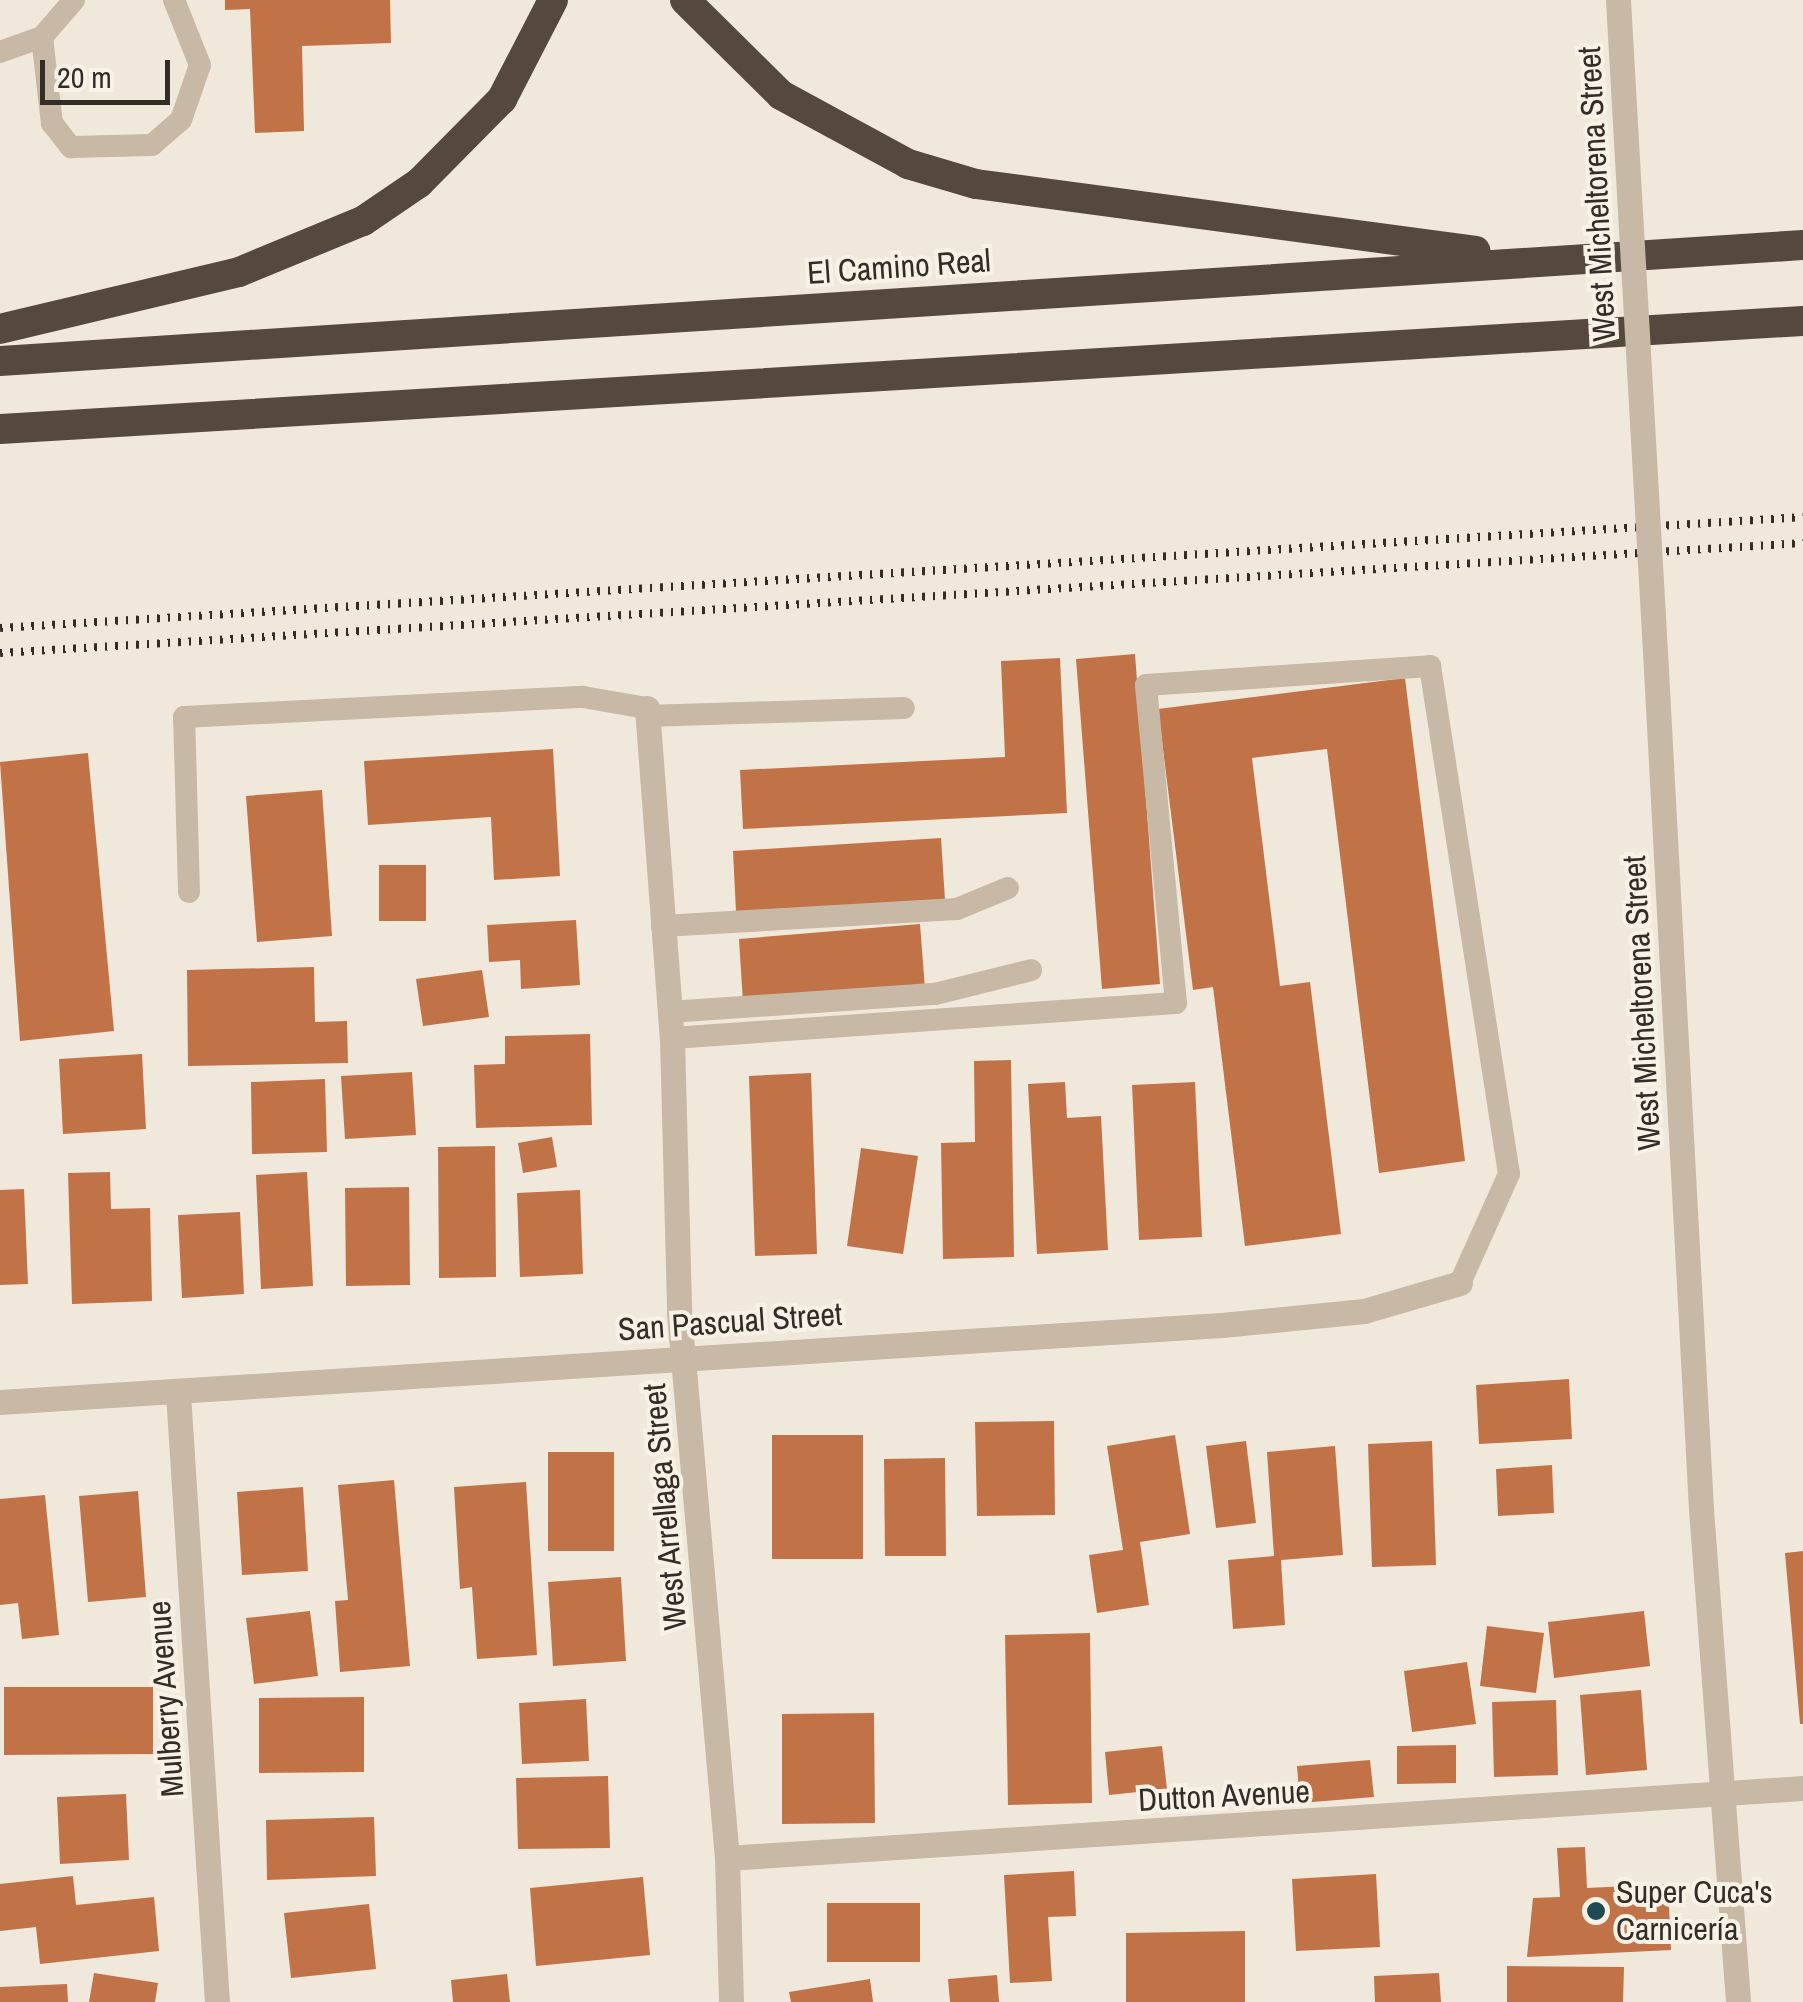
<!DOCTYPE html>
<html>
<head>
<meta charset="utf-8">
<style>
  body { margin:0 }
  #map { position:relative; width:1803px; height:2002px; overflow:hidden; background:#f0e8da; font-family:"Archivo Narrow",sans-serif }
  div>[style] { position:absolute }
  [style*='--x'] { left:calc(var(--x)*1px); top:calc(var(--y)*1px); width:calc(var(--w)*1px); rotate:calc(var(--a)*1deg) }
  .building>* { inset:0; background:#c17247 }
  .service>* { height:22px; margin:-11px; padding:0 11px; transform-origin:11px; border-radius:11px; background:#c8b9a6 }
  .minor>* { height:25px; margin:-12.5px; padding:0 12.5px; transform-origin:12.5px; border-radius:12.5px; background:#c8b9a6 }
  .tertiary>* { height:25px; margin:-12.5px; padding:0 12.5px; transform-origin:12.5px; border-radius:12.5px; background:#c8b9a6 }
  .motorway>* { height:30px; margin:-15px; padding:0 15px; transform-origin:15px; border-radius:15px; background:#55483e }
  .rail>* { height:8px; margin-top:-4px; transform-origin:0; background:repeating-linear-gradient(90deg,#342d27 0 2.5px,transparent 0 10.5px) }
  .tertiary-bridge>* { height:25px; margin:-12.5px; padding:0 12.5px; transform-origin:12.5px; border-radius:12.5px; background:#c8b9a6 }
  .dots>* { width:28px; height:28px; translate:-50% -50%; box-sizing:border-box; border:5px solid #f8f2e6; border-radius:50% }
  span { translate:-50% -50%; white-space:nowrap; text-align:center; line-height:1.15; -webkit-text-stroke:8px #f8f2e6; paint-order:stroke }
  .street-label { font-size:32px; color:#342d27 }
  .poi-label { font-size:32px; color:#342d27 }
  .left { translate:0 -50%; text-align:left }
  .scale { position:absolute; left:40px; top:60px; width:130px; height:45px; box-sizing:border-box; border:5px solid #342d27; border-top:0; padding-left:12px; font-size:30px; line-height:35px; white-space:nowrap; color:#342d27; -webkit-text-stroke:8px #f8f2e6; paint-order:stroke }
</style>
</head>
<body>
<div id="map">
  <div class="building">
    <div style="clip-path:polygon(225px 0,390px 0,391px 43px,302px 46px,304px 131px,255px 133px,250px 9px,225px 10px)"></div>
    <div style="clip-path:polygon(1135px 654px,1160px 984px,1102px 989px,1076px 659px)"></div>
    <div style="clip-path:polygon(1060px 658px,1067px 813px,743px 829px,740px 770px,1005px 757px,1001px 661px)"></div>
    <div style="clip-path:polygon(1405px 678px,1465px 1161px,1379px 1173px,1327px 749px,1252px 758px,1280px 986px,1310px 982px,1341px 1234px,1245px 1246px,1213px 987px,1193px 990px,1158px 709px)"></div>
    <div style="clip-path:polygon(553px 749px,560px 876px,494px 880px,491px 817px,368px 825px,364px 761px)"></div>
    <div style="clip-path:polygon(88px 753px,114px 1031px,20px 1041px,0 762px)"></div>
    <div style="clip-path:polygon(322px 790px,332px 936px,257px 942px,246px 796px)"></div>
    <div style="clip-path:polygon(941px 838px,945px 900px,736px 912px,733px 851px)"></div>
    <div style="clip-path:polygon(379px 865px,426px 865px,426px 921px,379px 921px)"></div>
    <div style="clip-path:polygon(576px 920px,580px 985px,521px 989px,520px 960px,489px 962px,487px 925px)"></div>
    <div style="clip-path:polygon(920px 924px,925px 989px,743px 1003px,739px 939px)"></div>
    <div style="clip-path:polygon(314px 967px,315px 1022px,347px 1021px,348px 1063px,188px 1066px,187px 970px)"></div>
    <div style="clip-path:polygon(482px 970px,489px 1017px,423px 1026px,416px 979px)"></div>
    <div style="clip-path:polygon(590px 1034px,592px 1125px,476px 1128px,474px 1065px,505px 1064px,505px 1036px)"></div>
    <div style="clip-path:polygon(142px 1054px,146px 1129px,63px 1134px,59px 1059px)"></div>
    <div style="clip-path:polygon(1011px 1060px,1014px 1257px,943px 1259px,941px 1143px,975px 1142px,974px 1061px)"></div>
    <div style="clip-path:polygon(412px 1072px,416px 1135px,345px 1139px,341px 1076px)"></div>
    <div style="clip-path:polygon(811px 1073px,817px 1254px,755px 1256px,749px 1076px)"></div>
    <div style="clip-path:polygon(325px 1079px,327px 1152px,252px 1154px,251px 1082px)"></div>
    <div style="clip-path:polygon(1065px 1082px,1067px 1118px,1101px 1116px,1108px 1250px,1037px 1254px,1028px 1084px)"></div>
    <div style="clip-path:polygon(1195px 1082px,1202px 1237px,1139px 1240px,1132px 1085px)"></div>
    <div style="clip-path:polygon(552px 1137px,557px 1167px,523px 1173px,518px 1143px)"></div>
    <div style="clip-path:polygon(495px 1146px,496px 1277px,439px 1278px,438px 1147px)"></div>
    <div style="clip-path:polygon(861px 1148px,918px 1156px,903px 1254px,847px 1246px)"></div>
    <div style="clip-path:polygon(110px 1172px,111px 1209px,150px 1208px,152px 1301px,72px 1304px,68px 1173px)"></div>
    <div style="clip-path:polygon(307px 1172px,313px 1286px,261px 1289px,256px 1175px)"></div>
    <div style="clip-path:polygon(409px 1187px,410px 1285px,346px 1286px,345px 1188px)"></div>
    <div style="clip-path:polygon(24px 1189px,28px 1284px,0 1285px,0 1190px)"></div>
    <div style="clip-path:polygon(580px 1190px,583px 1274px,520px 1277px,517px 1193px)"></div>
    <div style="clip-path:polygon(240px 1212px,244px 1294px,182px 1298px,178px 1215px)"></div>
    <div style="clip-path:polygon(1569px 1379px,1572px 1439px,1479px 1444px,1476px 1385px)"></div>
    <div style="clip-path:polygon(1054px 1421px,1055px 1515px,977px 1516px,975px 1422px)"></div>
    <div style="clip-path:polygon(772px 1435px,863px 1435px,863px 1559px,772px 1559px)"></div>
    <div style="clip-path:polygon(1175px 1435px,1190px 1534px,1140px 1542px,1149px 1605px,1097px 1613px,1089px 1555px,1123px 1550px,1107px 1446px)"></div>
    <div style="clip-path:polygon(1246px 1441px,1256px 1523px,1216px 1528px,1206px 1446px)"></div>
    <div style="clip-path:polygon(1432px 1441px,1436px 1565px,1372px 1567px,1368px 1444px)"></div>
    <div style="clip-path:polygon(1335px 1446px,1343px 1555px,1281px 1560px,1285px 1625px,1233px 1629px,1228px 1560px,1274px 1556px,1267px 1452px)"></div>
    <div style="clip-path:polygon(548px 1452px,614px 1452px,614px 1551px,548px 1551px)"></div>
    <div style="clip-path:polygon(945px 1458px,946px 1556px,885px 1556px,884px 1459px)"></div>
    <div style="clip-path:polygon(1552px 1465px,1554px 1513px,1498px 1516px,1496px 1469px)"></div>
    <div style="clip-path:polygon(394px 1480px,410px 1666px,340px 1672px,335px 1601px,348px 1600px,338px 1485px)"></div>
    <div style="clip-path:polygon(526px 1482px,537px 1655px,477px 1659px,472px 1587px,460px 1589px,454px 1487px)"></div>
    <div style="clip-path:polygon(303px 1487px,308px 1571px,242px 1575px,237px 1492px)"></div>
    <div style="clip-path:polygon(138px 1491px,146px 1597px,88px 1602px,79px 1496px)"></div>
    <div style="clip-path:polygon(45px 1495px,59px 1635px,22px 1639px,18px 1603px,0 1605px,0 1499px)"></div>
    <div style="clip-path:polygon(1803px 1551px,1803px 1724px,1800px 1724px,1785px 1553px)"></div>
    <div style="clip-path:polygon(621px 1577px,626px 1661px,553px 1666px,548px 1582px)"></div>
    <div style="clip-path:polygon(310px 1611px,318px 1676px,254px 1684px,246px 1618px)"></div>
    <div style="clip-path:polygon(1644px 1611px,1650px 1666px,1554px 1678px,1548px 1622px)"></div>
    <div style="clip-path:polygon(1487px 1626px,1544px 1633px,1536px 1693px,1480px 1686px)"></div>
    <div style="clip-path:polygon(1090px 1633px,1092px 1803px,1008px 1805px,1005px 1635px)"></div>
    <div style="clip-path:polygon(1467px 1662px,1476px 1724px,1412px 1732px,1404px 1671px)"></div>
    <div style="clip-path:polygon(4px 1687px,153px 1687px,153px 1754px,4px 1755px)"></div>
    <div style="clip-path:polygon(1641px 1690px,1647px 1770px,1586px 1775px,1580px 1695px)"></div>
    <div style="clip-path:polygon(364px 1697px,364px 1772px,259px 1773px,259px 1698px)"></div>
    <div style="clip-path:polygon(586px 1699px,589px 1761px,522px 1764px,519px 1703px)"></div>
    <div style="clip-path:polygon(1556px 1700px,1558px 1775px,1494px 1777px,1492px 1702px)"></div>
    <div style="clip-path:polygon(874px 1713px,875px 1823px,782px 1824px,782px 1714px)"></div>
    <div style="clip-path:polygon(1456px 1745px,1456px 1783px,1397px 1784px,1397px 1746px)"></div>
    <div style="clip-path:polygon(1162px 1746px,1167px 1789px,1109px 1795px,1105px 1752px)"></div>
    <div style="clip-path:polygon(1370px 1760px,1374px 1797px,1300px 1803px,1297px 1766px)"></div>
    <div style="clip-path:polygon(608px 1776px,610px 1848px,518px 1849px,516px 1778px)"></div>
    <div style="clip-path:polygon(126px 1794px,129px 1860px,60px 1864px,57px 1797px)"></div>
    <div style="clip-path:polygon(374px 1817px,376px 1876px,267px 1880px,266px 1820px)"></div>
    <div style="clip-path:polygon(1585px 1847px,1587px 1888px,1668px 1884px,1671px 1950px,1527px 1957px,1533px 1898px,1560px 1897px,1557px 1848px)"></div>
    <div style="clip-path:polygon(1074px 1871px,1076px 1916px,1048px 1917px,1052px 1981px,1010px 1983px,1004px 1875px)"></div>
    <div style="clip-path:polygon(1376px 1874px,1380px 1947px,1296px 1951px,1292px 1879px)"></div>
    <div style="clip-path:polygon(73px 1876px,76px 1905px,154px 1897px,159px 1951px,40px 1964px,36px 1927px,0 1931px,0 1884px)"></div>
    <div style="clip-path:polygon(643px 1877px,650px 1955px,536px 1966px,530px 1888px)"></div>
    <div style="clip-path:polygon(827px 1903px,920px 1903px,920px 1962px,827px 1962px)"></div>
    <div style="clip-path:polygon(369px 1904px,376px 1969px,291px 1978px,284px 1913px)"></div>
    <div style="clip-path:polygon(1245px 1931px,1245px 2002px,1126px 2002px,1126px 1933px)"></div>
    <div style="clip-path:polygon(1507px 1966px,1624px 1967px,1623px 2002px,1507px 2002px)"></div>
    <div style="clip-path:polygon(94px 1973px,158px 1983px,155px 2002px,89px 2002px)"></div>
    <div style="clip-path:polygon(1439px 1973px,1441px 2002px,1375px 2002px,1374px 1976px)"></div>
    <div style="clip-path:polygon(507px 1974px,510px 2002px,453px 2002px,451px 1980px)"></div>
    <div style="clip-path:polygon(997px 1975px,999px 2002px,950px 2002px,948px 1979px)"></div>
    <div style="clip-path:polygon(870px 1979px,873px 2002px,791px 2002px,789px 1992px)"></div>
    <div style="clip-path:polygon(67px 1984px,68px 2002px,0 2002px,0 1987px)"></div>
  </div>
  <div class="service">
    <div style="--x:42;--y:37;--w:87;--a:83.4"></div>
    <div style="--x:52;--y:123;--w:31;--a:52"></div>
    <div style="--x:71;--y:147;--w:81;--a:-1.4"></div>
    <div style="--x:152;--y:145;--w:38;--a:-41"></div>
    <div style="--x:181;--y:120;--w:58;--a:-70.9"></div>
    <div style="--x:200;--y:65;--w:70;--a:-111.8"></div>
    <div style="--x:0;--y:52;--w:45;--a:-19.7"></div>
    <div style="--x:42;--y:37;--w:49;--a:-49.1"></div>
    <div style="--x:647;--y:716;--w:257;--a:-1.8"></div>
    <div style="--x:189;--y:892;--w:175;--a:-91.6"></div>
    <div style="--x:184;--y:717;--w:400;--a:-2.9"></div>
    <div style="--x:583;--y:697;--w:65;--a:9.8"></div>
    <div style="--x:662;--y:926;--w:295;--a:-3.3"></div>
    <div style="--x:957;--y:909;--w:55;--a:-22.4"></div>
    <div style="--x:669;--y:1012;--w:267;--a:-3.9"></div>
    <div style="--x:935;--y:994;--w:99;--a:-14"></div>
    <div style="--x:672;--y:1038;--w:505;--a:-3.97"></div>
    <div style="--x:1176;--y:1003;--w:319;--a:-95.4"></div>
    <div style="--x:1146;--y:685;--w:285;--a:-3.8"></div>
    <div style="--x:1430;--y:666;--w:514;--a:81.16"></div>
    <div style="--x:1509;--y:1174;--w:120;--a:114.2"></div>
  </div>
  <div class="minor">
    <div style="--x:647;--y:708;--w:331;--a:85.7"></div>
    <div style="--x:672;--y:1038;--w:275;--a:88.5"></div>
    <div style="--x:679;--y:1313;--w:547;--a:84.97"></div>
    <div style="--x:727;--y:1858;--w:144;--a:88.4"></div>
    <div style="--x:178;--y:1393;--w:610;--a:86.34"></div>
    <div style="--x:0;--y:1402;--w:1224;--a:-3.61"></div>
    <div style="--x:1222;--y:1325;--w:143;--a:-5.6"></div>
    <div style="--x:1364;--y:1311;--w:100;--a:-16.3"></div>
    <div style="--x:727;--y:1858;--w:1078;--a:-3.72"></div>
  </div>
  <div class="tertiary">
    <div style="--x:1656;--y:670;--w:840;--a:86.93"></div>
    <div style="--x:1701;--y:1509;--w:494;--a:85.7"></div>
  </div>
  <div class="motorway">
    <div style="--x:685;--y:0;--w:135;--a:44.7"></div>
    <div style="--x:781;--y:95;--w:145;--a:28.5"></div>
    <div style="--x:908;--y:164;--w:71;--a:16.4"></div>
    <div style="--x:976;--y:184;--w:504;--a:7.63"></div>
    <div style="--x:0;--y:329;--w:246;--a:-13.4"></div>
    <div style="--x:239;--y:272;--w:134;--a:-22.4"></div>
    <div style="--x:363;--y:221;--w:68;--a:-34.2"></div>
    <div style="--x:419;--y:183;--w:118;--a:-45.3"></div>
    <div style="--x:502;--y:99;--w:111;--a:-62.7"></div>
    <div style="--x:0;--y:361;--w:1807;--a:-3.68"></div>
    <div style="--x:0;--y:429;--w:1806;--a:-3.43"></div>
  </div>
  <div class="rail">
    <div style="--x:0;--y:628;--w:1806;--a:-3.52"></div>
    <div style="--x:0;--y:653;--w:1806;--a:-3.49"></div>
  </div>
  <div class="tertiary-bridge">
    <div style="--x:1618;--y:0;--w:671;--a:86.75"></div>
  </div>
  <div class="dots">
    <div style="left:1596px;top:1911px;background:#1e4a54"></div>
  </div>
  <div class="street-label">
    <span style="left:1597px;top:194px;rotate:-93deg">West Micheltorena Street</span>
    <span style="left:899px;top:267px;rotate:-4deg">El Camino Real</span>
    <span style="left:1642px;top:1003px;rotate:-93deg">West Micheltorena Street</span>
    <span style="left:730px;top:1322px;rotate:-4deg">San Pascual Street</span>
    <span style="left:665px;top:1507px;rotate:-95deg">West Arrellaga Street</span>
    <span style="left:166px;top:1699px;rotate:-94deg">Mulberry Avenue</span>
    <span style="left:1224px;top:1796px;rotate:-3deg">Dutton Avenue</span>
  </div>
  <div class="poi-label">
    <span class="left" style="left:1616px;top:1911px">Super Cuca's<br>Carnicería</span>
  </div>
  <div class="scale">20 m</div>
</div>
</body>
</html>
